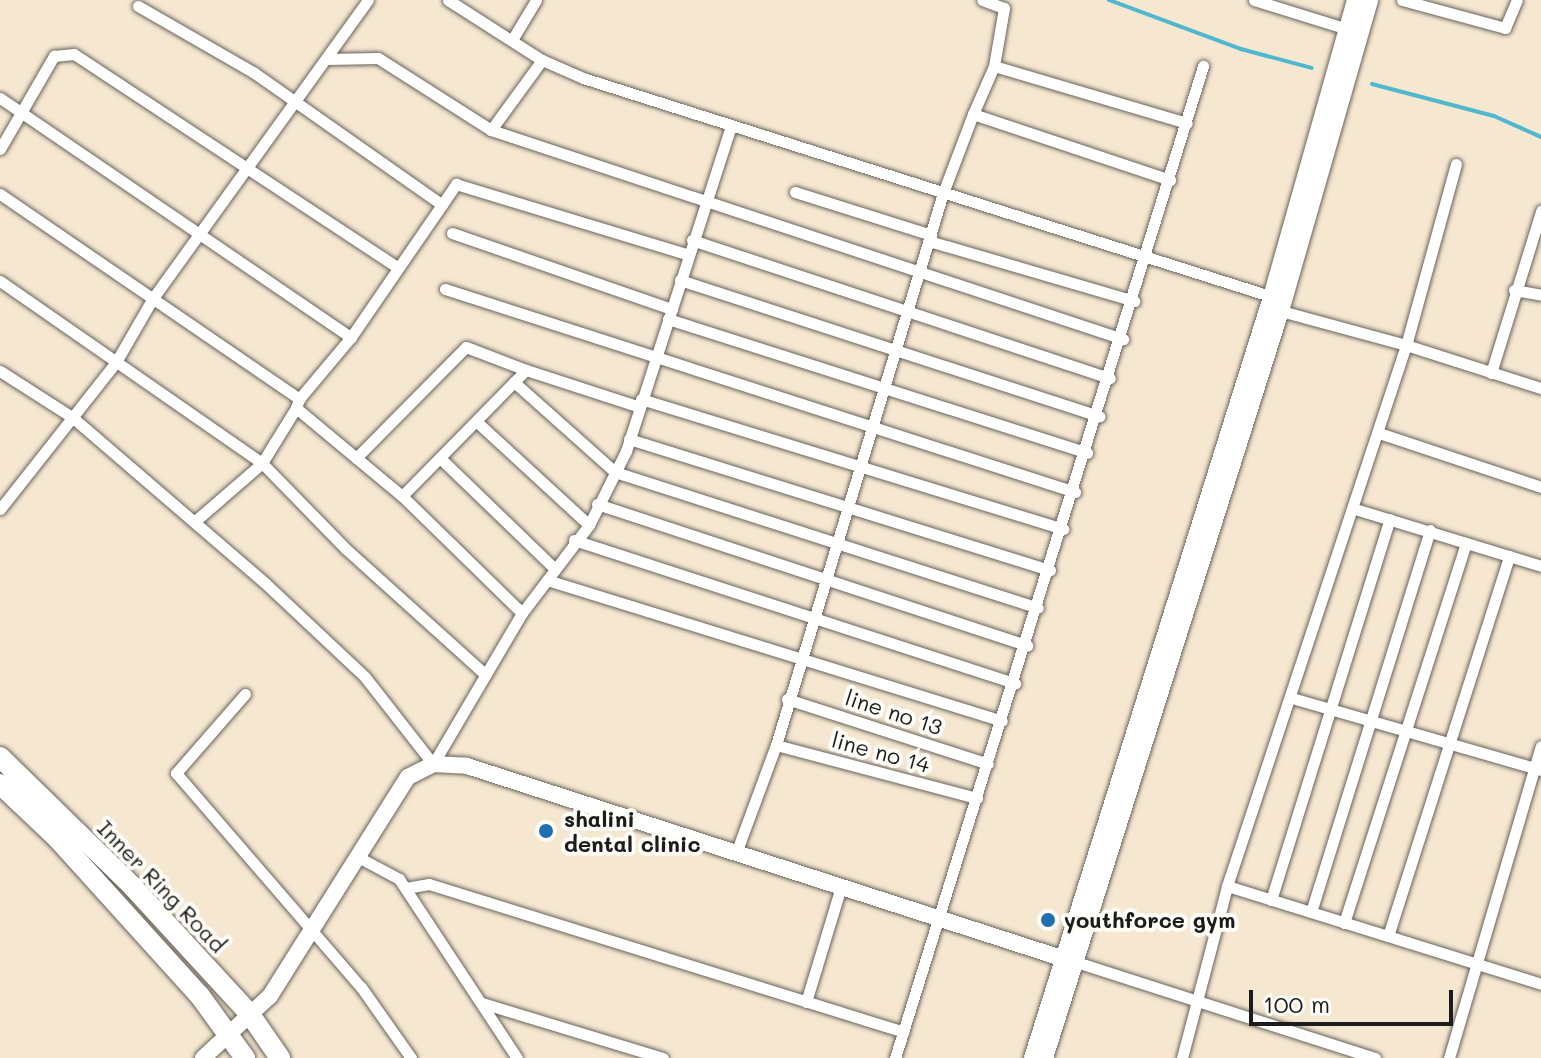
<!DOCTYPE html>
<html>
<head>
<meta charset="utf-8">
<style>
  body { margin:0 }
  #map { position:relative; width:1541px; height:1058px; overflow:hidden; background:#f6e7d1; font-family:Mali,sans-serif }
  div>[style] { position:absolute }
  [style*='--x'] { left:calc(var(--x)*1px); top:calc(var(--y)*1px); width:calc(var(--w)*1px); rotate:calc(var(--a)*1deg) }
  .stream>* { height:4px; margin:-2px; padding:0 2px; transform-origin:2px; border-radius:2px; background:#50b8ce }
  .roads { filter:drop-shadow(0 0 2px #68635b) drop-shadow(0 0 2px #68635b) }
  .street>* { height:11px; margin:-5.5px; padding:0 5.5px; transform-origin:5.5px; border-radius:5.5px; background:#fff }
  .secondary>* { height:16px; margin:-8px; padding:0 8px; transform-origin:8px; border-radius:8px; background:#fff }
  .highway>* { height:20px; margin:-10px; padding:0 10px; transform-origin:10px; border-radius:10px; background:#fff }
  .dots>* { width:22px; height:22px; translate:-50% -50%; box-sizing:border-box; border:4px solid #fdfcf7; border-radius:50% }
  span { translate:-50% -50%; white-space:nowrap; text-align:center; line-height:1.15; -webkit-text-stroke:8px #fdfcf7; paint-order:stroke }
  .street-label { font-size:22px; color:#1c1c1c }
  .poi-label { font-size:22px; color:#1c1c1c; font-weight:700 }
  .left { translate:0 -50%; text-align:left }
  .scale { position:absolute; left:1249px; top:990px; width:204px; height:36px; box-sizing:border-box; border:4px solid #1c1c1c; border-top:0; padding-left:10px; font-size:24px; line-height:28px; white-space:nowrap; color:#1c1c1c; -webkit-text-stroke:6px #fdfcf7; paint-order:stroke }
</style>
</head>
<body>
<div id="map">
  <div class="stream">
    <div style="--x:1109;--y:0;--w:141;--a:20.4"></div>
    <div style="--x:1241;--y:49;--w:73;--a:15"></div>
    <div style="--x:1372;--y:84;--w:126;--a:14.7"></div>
    <div style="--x:1494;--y:116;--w:51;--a:24.1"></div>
  </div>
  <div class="roads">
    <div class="street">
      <div style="--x:448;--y:0;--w:112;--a:32.6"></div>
      <div style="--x:542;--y:60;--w:45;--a:23.7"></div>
      <div style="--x:583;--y:78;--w:727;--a:17.61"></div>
      <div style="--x:1254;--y:0;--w:97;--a:17.3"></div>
      <div style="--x:1402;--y:0;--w:107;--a:15.2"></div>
      <div style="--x:1505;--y:28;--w:30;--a:-67"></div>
      <div style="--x:138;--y:6;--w:133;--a:29.9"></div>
      <div style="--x:253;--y:72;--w:231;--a:35.1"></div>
      <div style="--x:512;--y:40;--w:47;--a:-59"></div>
      <div style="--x:326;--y:59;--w:52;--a:-1.1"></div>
      <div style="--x:378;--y:58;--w:134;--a:32.5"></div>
      <div style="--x:542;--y:60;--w:87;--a:126.1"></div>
      <div style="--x:491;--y:130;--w:666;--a:18.3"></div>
      <div style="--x:994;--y:66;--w:201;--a:16.5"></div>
      <div style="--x:0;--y:98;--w:425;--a:34.3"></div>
      <div style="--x:973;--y:114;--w:52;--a:-66.4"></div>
      <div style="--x:994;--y:66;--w:59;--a:-80.2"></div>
      <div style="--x:1004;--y:8;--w:23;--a:-160"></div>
      <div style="--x:0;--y:149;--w:108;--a:-59.9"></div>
      <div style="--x:54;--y:56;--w:20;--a:-6"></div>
      <div style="--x:74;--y:54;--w:388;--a:33.4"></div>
      <div style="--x:1456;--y:164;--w:188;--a:105.4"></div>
      <div style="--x:1406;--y:345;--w:142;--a:17.7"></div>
      <div style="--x:795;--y:192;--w:143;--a:17.5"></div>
      <div style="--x:0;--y:194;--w:363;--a:34.4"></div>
      <div style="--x:452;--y:233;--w:233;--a:19.1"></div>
      <div style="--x:692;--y:240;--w:440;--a:18.3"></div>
      <div style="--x:929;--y:241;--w:214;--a:16.3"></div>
      <div style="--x:680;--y:280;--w:441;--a:18"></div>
      <div style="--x:0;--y:281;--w:319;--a:34.8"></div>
      <div style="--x:262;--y:463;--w:120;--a:45.7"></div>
      <div style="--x:346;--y:549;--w:188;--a:42"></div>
      <div style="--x:445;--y:289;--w:662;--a:17.86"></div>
      <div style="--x:1514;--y:290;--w:27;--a:10"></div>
      <div style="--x:668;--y:319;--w:440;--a:17.7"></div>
      <div style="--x:0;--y:371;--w:85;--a:32.6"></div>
      <div style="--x:72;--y:417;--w:255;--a:40.7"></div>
      <div style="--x:265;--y:583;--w:137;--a:43.2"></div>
      <div style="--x:365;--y:677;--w:110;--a:52"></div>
      <div style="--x:433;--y:764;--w:175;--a:-59.5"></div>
      <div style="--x:522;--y:613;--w:111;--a:-52.7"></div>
      <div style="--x:589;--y:525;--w:83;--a:-63.4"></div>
      <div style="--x:626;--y:451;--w:342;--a:-72.1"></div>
      <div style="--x:1491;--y:373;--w:170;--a:-72.8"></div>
      <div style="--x:514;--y:382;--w:135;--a:41.7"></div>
      <div style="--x:615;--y:472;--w:444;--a:17.8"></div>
      <div style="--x:641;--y:399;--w:442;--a:17.1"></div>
      <div style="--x:477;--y:422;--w:152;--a:42.6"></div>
      <div style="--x:1379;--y:433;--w:171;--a:18.4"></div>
      <div style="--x:629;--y:439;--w:441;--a:17.3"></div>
      <div style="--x:356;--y:458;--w:156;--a:-45.3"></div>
      <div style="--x:466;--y:347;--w:64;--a:21"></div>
      <div style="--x:440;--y:458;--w:160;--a:44"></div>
      <div style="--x:402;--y:496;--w:177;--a:-45.5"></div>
      <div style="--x:526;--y:370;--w:120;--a:18"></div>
      <div style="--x:597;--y:504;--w:453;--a:18.2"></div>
      <div style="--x:0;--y:509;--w:187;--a:-51.7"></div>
      <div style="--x:116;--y:362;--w:74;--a:-60"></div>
      <div style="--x:153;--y:298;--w:367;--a:-54.2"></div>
      <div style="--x:1355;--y:509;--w:195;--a:17"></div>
      <div style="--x:194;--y:522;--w:90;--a:-40.9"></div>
      <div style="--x:262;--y:463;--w:65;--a:-58.3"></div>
      <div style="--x:574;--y:540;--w:464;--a:18"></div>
      <div style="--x:547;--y:580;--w:476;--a:17.2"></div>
      <div style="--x:522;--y:613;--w:168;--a:-135.7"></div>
      <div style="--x:402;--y:496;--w:138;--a:-140.3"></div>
      <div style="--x:296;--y:408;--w:9;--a:-72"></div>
      <div style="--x:299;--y:399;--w:81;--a:-50"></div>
      <div style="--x:351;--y:337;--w:186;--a:-55.5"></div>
      <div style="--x:456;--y:184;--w:241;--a:16.9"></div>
      <div style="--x:245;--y:694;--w:105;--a:131.1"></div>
      <div style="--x:176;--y:773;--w:283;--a:49.2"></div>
      <div style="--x:361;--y:987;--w:87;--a:54.8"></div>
      <div style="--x:1292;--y:698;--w:259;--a:16.1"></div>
      <div style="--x:787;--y:699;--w:211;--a:17.9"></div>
      <div style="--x:776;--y:745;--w:208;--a:14.8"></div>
      <div style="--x:736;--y:853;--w:115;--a:-69.7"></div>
      <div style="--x:776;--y:745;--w:577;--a:-73.17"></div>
      <div style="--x:943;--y:193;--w:85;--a:-69.2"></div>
      <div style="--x:973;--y:114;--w:208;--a:18.5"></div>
      <div style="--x:358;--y:857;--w:47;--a:28.2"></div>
      <div style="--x:399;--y:879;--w:214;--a:56.6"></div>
      <div style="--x:1227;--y:886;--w:329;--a:17.3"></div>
      <div style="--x:406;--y:888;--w:23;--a:-10"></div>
      <div style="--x:429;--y:884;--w:497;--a:17.3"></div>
      <div style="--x:1271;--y:900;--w:399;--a:-72.7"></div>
      <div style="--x:1311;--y:912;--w:400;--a:-72.7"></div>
      <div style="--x:1344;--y:923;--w:399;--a:-72.2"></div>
      <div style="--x:1388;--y:936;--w:399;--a:-72.3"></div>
      <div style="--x:1076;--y:962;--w:314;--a:17.8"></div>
      <div style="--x:806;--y:1002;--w:120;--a:-73.1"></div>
      <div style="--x:482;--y:1003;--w:189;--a:16.9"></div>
      <div style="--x:895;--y:1058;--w:1039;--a:-72.75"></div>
      <div style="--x:1182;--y:1058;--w:178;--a:-75.3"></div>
      <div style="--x:1227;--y:886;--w:570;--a:-71.69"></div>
      <div style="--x:1406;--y:345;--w:130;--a:-164.8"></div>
      <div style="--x:1449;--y:1058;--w:325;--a:-73.6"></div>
    </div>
    <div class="secondary">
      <div style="--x:203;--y:1058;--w:91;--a:-42.8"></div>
      <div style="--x:270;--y:996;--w:259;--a:-57.8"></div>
      <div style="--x:408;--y:777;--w:28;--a:-27"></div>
      <div style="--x:433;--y:764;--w:34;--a:3"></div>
      <div style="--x:467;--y:766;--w:638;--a:17.9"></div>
      <div style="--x:1032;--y:1058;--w:798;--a:-72.56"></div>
      <div style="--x:1271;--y:297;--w:309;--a:-74.2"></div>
      <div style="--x:1045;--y:1058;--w:783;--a:-72.47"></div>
      <div style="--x:1281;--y:311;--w:323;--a:-74"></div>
    </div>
    <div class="highway">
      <div style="--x:0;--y:757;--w:186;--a:44.3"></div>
      <div style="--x:133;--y:887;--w:171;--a:47.4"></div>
      <div style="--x:249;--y:1013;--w:55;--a:55.4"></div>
      <div style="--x:0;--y:784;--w:80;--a:43.5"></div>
      <div style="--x:58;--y:839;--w:212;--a:47.9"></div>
      <div style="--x:200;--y:996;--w:77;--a:54"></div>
    </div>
  </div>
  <div class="dots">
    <div style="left:546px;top:831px;background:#1f6fb2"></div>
    <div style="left:1048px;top:920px;background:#1f6fb2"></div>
  </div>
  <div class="street-label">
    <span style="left:894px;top:712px;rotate:18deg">line no 13</span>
    <span style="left:881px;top:752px;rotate:15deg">line no 14</span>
    <span style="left:162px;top:886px;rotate:46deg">Inner Ring Road</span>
  </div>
  <div class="poi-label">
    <span class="left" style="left:564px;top:831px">shalini<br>dental clinic</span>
    <span class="left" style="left:1064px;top:920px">youthforce gym</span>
  </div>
  <div class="scale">100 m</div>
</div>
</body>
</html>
